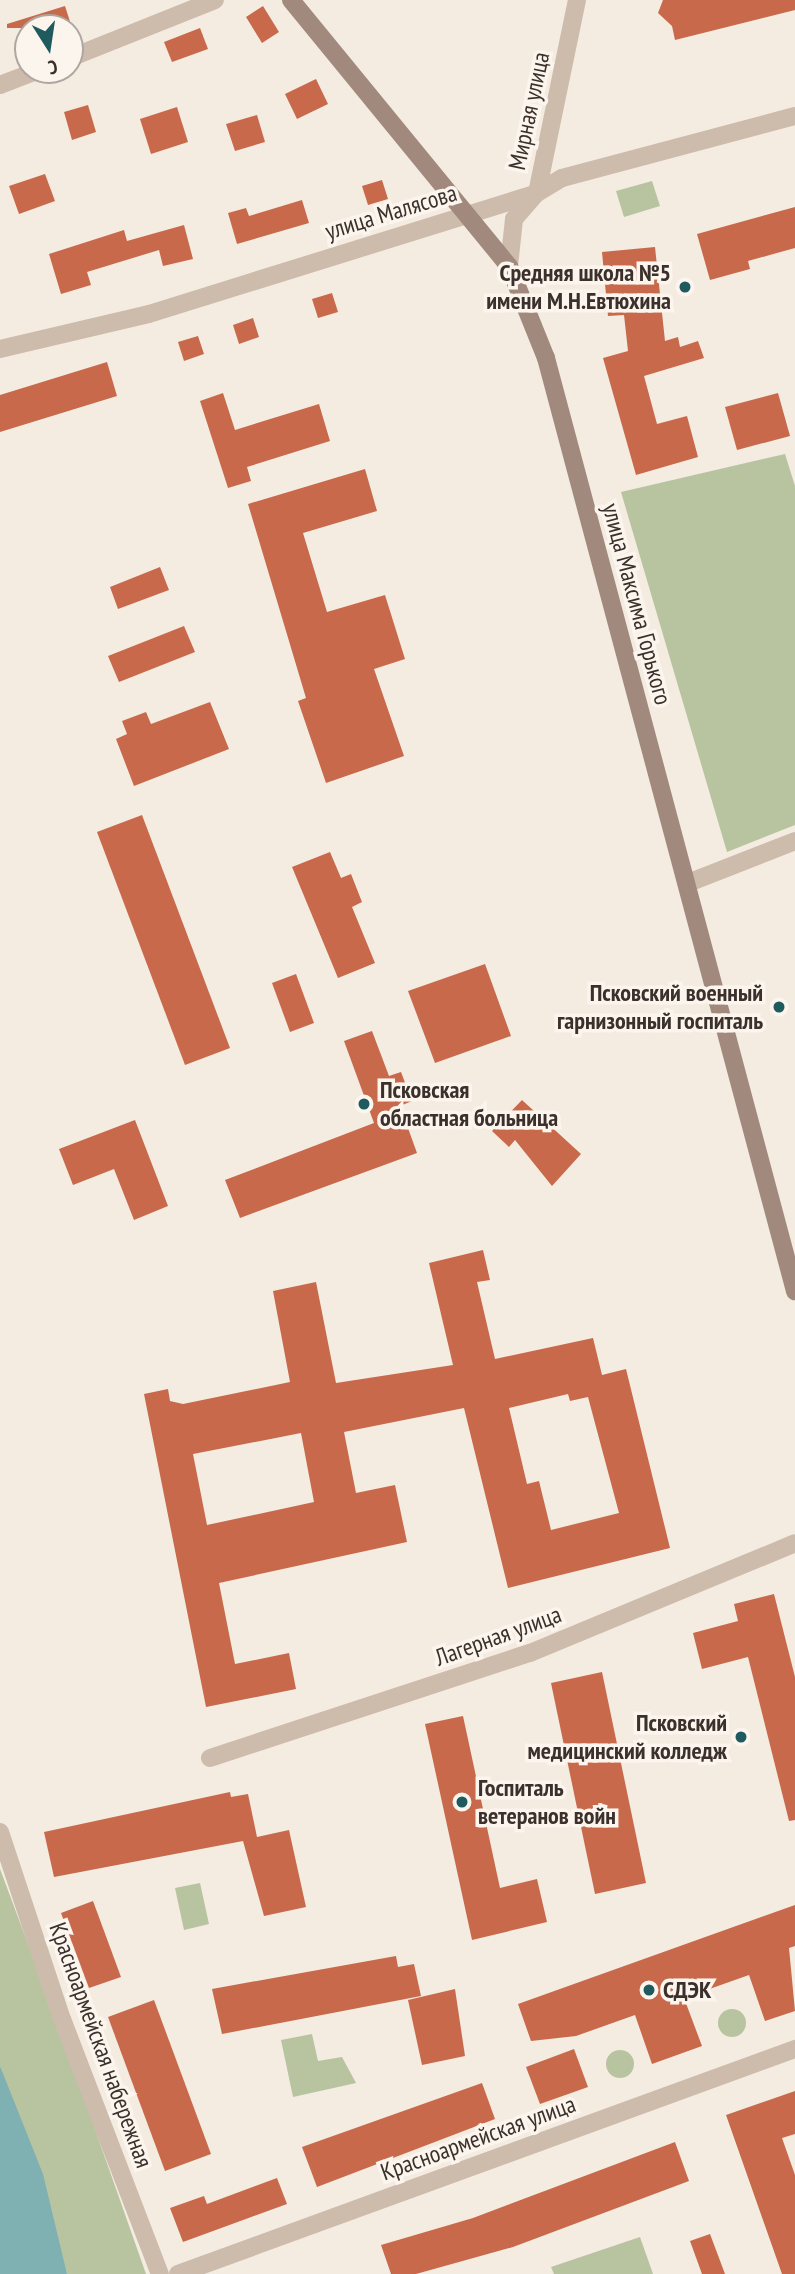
<!DOCTYPE html>
<html>
<head>
<meta charset="utf-8">
<style>
  body { margin:0 }
  #map { position:relative; width:795px; height:2274px; overflow:hidden; background:#f4ebe1; font-family:"PT Sans Narrow",sans-serif }
  div>[style] { position:absolute }
  [style*='--x'] { left:calc(var(--x)*1px); top:calc(var(--y)*1px); width:calc(var(--w)*1px); rotate:calc(var(--a)*1deg) }
  .green>* { inset:0; background:#b8c4a0 }
  .round { border-radius:50% }
  .water>* { inset:0; background:#7fb0b2 }
  .building>* { inset:0; background:#c8694b }
  .street>* { height:18px; margin:-9px; padding:0 9px; transform-origin:9px; border-radius:9px; background:#cdbbac }
  .secondary>* { height:18px; margin:-9px; padding:0 9px; transform-origin:9px; border-radius:9px; background:#a18a7d }
  .dots>* { width:19px; height:19px; translate:-50% -50%; box-sizing:border-box; border:4px solid #fbf5ee; border-radius:50% }
  span { translate:-50% -50%; white-space:nowrap; text-align:center; line-height:1.15; -webkit-text-stroke:7px #fbf5ee; paint-order:stroke }
  .street-label { font-size:24px; color:#3b302b }
  .poi-label { font-size:24px; color:#3b302b; font-weight:700 }
  .right { translate:-100% -50%; text-align:right }
  .left { translate:0 -50%; text-align:left }
  .north { position:absolute; left:14px; top:14px; width:70px; height:70px; box-sizing:border-box; background:#fbf5ee; border:2px solid #aea6a0; border-radius:50%; rotate:168deg; font-size:19px; font-weight:700; line-height:28px; text-align:center; color:#3b302b }
  .north::after { content:''; display:block; margin:auto; width:24px; height:32px; background:#1f5a5e; clip-path:polygon(50% 0,100% 100%,50% 72%,0 100%) }
</style>
</head>
<body>
<div id="map">
  <div class="green">
    <div style="clip-path:polygon(652px 181px,660px 206px,624px 217px,616px 191px)"></div>
    <div style="clip-path:polygon(785px 454px,795px 486px,795px 825px,727px 852px,621px 492px)"></div>
    <div style="clip-path:polygon(0 1869px,58px 2024px,146px 2274px,67px 2274px,0 2066px)"></div>
    <div style="clip-path:polygon(200px 1883px,209px 1924px,184px 1930px,175px 1888px)"></div>
    <div class="round" style="left:718px;top:2009px;width:28px;height:28px"></div>
    <div style="clip-path:polygon(312px 2034px,318px 2061px,342px 2057px,356px 2083px,293px 2097px,281px 2040px)"></div>
    <div class="round" style="left:606px;top:2050px;width:28px;height:28px"></div>
    <div style="clip-path:polygon(640px 2237px,653px 2274px,554px 2274px,551px 2267px)"></div>
  </div>
  <div class="water">
    <div style="clip-path:polygon(0 2066px,43px 2174px,67px 2274px,0 2274px)"></div>
  </div>
  <div class="building">
    <div style="clip-path:polygon(663px 0,795px 0,795px 10px,675px 40px,672px 26px,658px 13px)"></div>
    <div style="clip-path:polygon(65px 6px,72px 28px,7px 28px,7px 24px)"></div>
    <div style="clip-path:polygon(263px 6px,279px 32px,262px 43px,246px 17px)"></div>
    <div style="clip-path:polygon(200px 28px,208px 49px,172px 62px,164px 42px)"></div>
    <div style="clip-path:polygon(316px 79px,328px 104px,297px 119px,285px 94px)"></div>
    <div style="clip-path:polygon(88px 105px,96px 132px,72px 140px,64px 112px)"></div>
    <div style="clip-path:polygon(177px 107px,188px 142px,151px 154px,140px 119px)"></div>
    <div style="clip-path:polygon(257px 115px,265px 142px,235px 151px,226px 124px)"></div>
    <div style="clip-path:polygon(45px 174px,55px 201px,19px 214px,9px 186px)"></div>
    <div style="clip-path:polygon(382px 180px,388px 199px,368px 205px,362px 186px)"></div>
    <div style="clip-path:polygon(302px 200px,309px 223px,237px 244px,228px 213px,246px 208px,249px 216px)"></div>
    <div style="clip-path:polygon(795px 207px,795px 248px,748px 261px,750px 269px,710px 280px,697px 234px)"></div>
    <div style="clip-path:polygon(184px 225px,193px 259px,163px 266px,159px 250px,87px 272px,91px 285px,61px 294px,49px 254px,124px 230px,127px 241px)"></div>
    <div style="clip-path:polygon(655px 247px,665px 341px,678px 337px,680px 347px,698px 341px,704px 358px,644px 376px,657px 424px,687px 416px,698px 457px,636px 475px,603px 358px,628px 351px,624px 315px,608px 316px,602px 252px)"></div>
    <div style="clip-path:polygon(332px 293px,338px 312px,318px 318px,312px 299px)"></div>
    <div style="clip-path:polygon(253px 318px,259px 337px,239px 344px,233px 325px)"></div>
    <div style="clip-path:polygon(198px 336px,204px 354px,184px 361px,178px 342px)"></div>
    <div style="clip-path:polygon(107px 362px,117px 396px,0 432px,0 395px)"></div>
    <div style="clip-path:polygon(223px 393px,235px 430px,319px 404px,330px 441px,247px 467px,251px 481px,228px 488px,200px 401px)"></div>
    <div style="clip-path:polygon(778px 393px,790px 436px,737px 450px,725px 407px)"></div>
    <div style="clip-path:polygon(365px 469px,377px 511px,303px 533px,327px 612px,385px 595px,405px 659px,374px 669px,404px 756px,326px 783px,298px 701px,306px 698px,248px 504px)"></div>
    <div style="clip-path:polygon(160px 567px,169px 590px,118px 609px,110px 587px)"></div>
    <div style="clip-path:polygon(184px 626px,195px 652px,119px 682px,108px 656px)"></div>
    <div style="clip-path:polygon(210px 702px,229px 749px,134px 786px,116px 739px,127px 734px,122px 721px,146px 712px,151px 724px)"></div>
    <div style="clip-path:polygon(142px 815px,230px 1048px,185px 1065px,97px 832px)"></div>
    <div style="clip-path:polygon(330px 852px,341px 878px,351px 874px,362px 902px,352px 907px,375px 963px,338px 978px,292px 867px)"></div>
    <div style="clip-path:polygon(485px 964px,511px 1036px,435px 1063px,408px 991px)"></div>
    <div style="clip-path:polygon(296px 974px,314px 1023px,290px 1032px,272px 983px)"></div>
    <div style="clip-path:polygon(372px 1031px,389px 1076px,401px 1072px,412px 1101px,400px 1106px,417px 1153px,240px 1218px,225px 1180px,374px 1123px,344px 1041px)"></div>
    <div style="clip-path:polygon(522px 1100px,581px 1154px,552px 1186px,515px 1140px,509px 1147px,492px 1131px)"></div>
    <div style="clip-path:polygon(135px 1120px,168px 1206px,134px 1220px,114px 1169px,73px 1185px,59px 1149px)"></div>
    <div style="clip-path:polygon(evenodd,483px 1250px,490px 1280px,477px 1282px,495px 1359px,593px 1338px,602px 1375px,626px 1369px,670px 1548px,508px 1588px,464px 1408px,344px 1432px,356px 1493px,395px 1485px,407px 1542px,219px 1583px,235px 1664px,289px 1653px,296px 1689px,206px 1707px,144px 1394px,168px 1389px,170px 1401px,183px 1404px,290px 1382px,273px 1291px,316px 1282px,336px 1383px,453px 1365px,429px 1263px,483px 1250px,568px 1394px,570px 1401px,588px 1397px,619px 1513px,551px 1530px,539px 1481px,527px 1484px,509px 1408px,568px 1394px,483px 1250px,301px 1433px,314px 1502px,207px 1525px,193px 1454px,301px 1433px)"></div>
    <div style="clip-path:polygon(774px 1594px,795px 1677px,795px 1820px,789px 1821px,748px 1657px,702px 1669px,693px 1633px,738px 1621px,734px 1604px)"></div>
    <div style="clip-path:polygon(602px 1672px,646px 1883px,595px 1894px,551px 1683px)"></div>
    <div style="clip-path:polygon(463px 1716px,500px 1888px,537px 1879px,547px 1922px,472px 1940px,425px 1724px)"></div>
    <div style="clip-path:polygon(230px 1792px,231px 1797px,248px 1794px,257px 1837px,289px 1830px,306px 1907px,264px 1916px,243px 1841px,54px 1877px,44px 1832px)"></div>
    <div style="clip-path:polygon(93px 1901px,121px 1977px,89px 1988px,61px 1913px)"></div>
    <div style="clip-path:polygon(795px 1905px,795px 1946px,789px 1948px,795px 2011px,765px 2021px,749px 1975px,684px 1998px,702px 2046px,652px 2064px,635px 2015px,576px 2036px,531px 2041px,518px 2004px)"></div>
    <div style="clip-path:polygon(396px 1956px,398px 1967px,414px 1964px,421px 1996px,222px 2034px,212px 1989px)"></div>
    <div style="clip-path:polygon(455px 1989px,465px 2056px,422px 2065px,408px 2000px)"></div>
    <div style="clip-path:polygon(154px 2000px,211px 2154px,165px 2171px,108px 2017px)"></div>
    <div style="clip-path:polygon(574px 2049px,588px 2087px,540px 2104px,526px 2067px)"></div>
    <div style="clip-path:polygon(482px 2083px,495px 2119px,317px 2187px,302px 2147px)"></div>
    <div style="clip-path:polygon(795px 2091px,795px 2134px,782px 2138px,795px 2175px,795px 2274px,782px 2274px,726px 2115px)"></div>
    <div style="clip-path:polygon(675px 2142px,689px 2181px,513px 2247px,416px 2274px,391px 2274px,381px 2245px,473px 2218px)"></div>
    <div style="clip-path:polygon(277px 2178px,287px 2204px,183px 2242px,170px 2208px,204px 2196px,207px 2204px)"></div>
    <div style="clip-path:polygon(710px 2234px,725px 2274px,702px 2274px,690px 2241px)"></div>
  </div>
  <div class="street">
    <div style="--x:70;--y:58;--w:156;--a:-21.8"></div>
    <div style="--x:0;--y:85;--w:42;--a:-21"></div>
    <div style="--x:509;--y:266;--w:47;--a:-83.9"></div>
    <div style="--x:514;--y:219;--w:35;--a:-49"></div>
    <div style="--x:537;--y:193;--w:197;--a:-78.3"></div>
    <div style="--x:0;--y:349;--w:153;--a:-13.2"></div>
    <div style="--x:149;--y:314;--w:406;--a:-17.3"></div>
    <div style="--x:537;--y:193;--w:29;--a:-31"></div>
    <div style="--x:562;--y:178;--w:241;--a:-14.9"></div>
    <div style="--x:688;--y:883;--w:115;--a:-21.4"></div>
    <div style="--x:210;--y:1758;--w:337;--a:-18.2"></div>
    <div style="--x:530;--y:1653;--w:287;--a:-22.5"></div>
    <div style="--x:0;--y:1832;--w:197;--a:71.7"></div>
    <div style="--x:62;--y:2019;--w:273;--a:69"></div>
    <div style="--x:178;--y:2274;--w:657;--a:-20.04"></div>
  </div>
  <div class="secondary">
    <div style="--x:291;--y:0;--w:344;--a:50.7"></div>
    <div style="--x:509;--y:266;--w:99;--a:68.1"></div>
    <div style="--x:546;--y:358;--w:966;--a:75.06"></div>
  </div>
  <div class="dots">
    <div style="left:685px;top:287px;background:#1f5a5e"></div>
    <div style="left:779px;top:1007px;background:#1f5a5e"></div>
    <div style="left:364px;top:1104px;background:#1f5a5e"></div>
    <div style="left:741px;top:1737px;background:#1f5a5e"></div>
    <div style="left:462px;top:1802px;background:#1f5a5e"></div>
    <div style="left:649px;top:1990px;background:#1f5a5e"></div>
  </div>
  <div class="street-label">
    <span style="left:529px;top:111px;rotate:-78deg">Мирная улица</span>
    <span style="left:391px;top:212px;rotate:-17deg">улица Малясова</span>
    <span style="left:637px;top:604px;rotate:75deg">улица Максима Горького</span>
    <span style="left:498px;top:1636px;rotate:-20deg">Лагерная улица</span>
    <span style="left:101px;top:2045px;rotate:70deg">Красноармейская набережная</span>
    <span style="left:478px;top:2138px;rotate:-20deg">Красноармейская улица</span>
  </div>
  <div class="poi-label">
    <span class="right" style="left:671px;top:287px">Средняя школа №5<br>имени М.Н.Евтюхина</span>
    <span class="right" style="left:763px;top:1007px">Псковский военный<br>гарнизонный госпиталь</span>
    <span class="left" style="left:380px;top:1104px">Псковская<br>областная больница</span>
    <span class="right" style="left:727px;top:1737px">Псковский<br>медицинский колледж</span>
    <span class="left" style="left:478px;top:1802px">Госпиталь<br>ветеранов войн</span>
    <span class="left" style="left:663px;top:1990px">СДЭК</span>
  </div>
  <div class="north">С</div>
</div>
</body>
</html>
